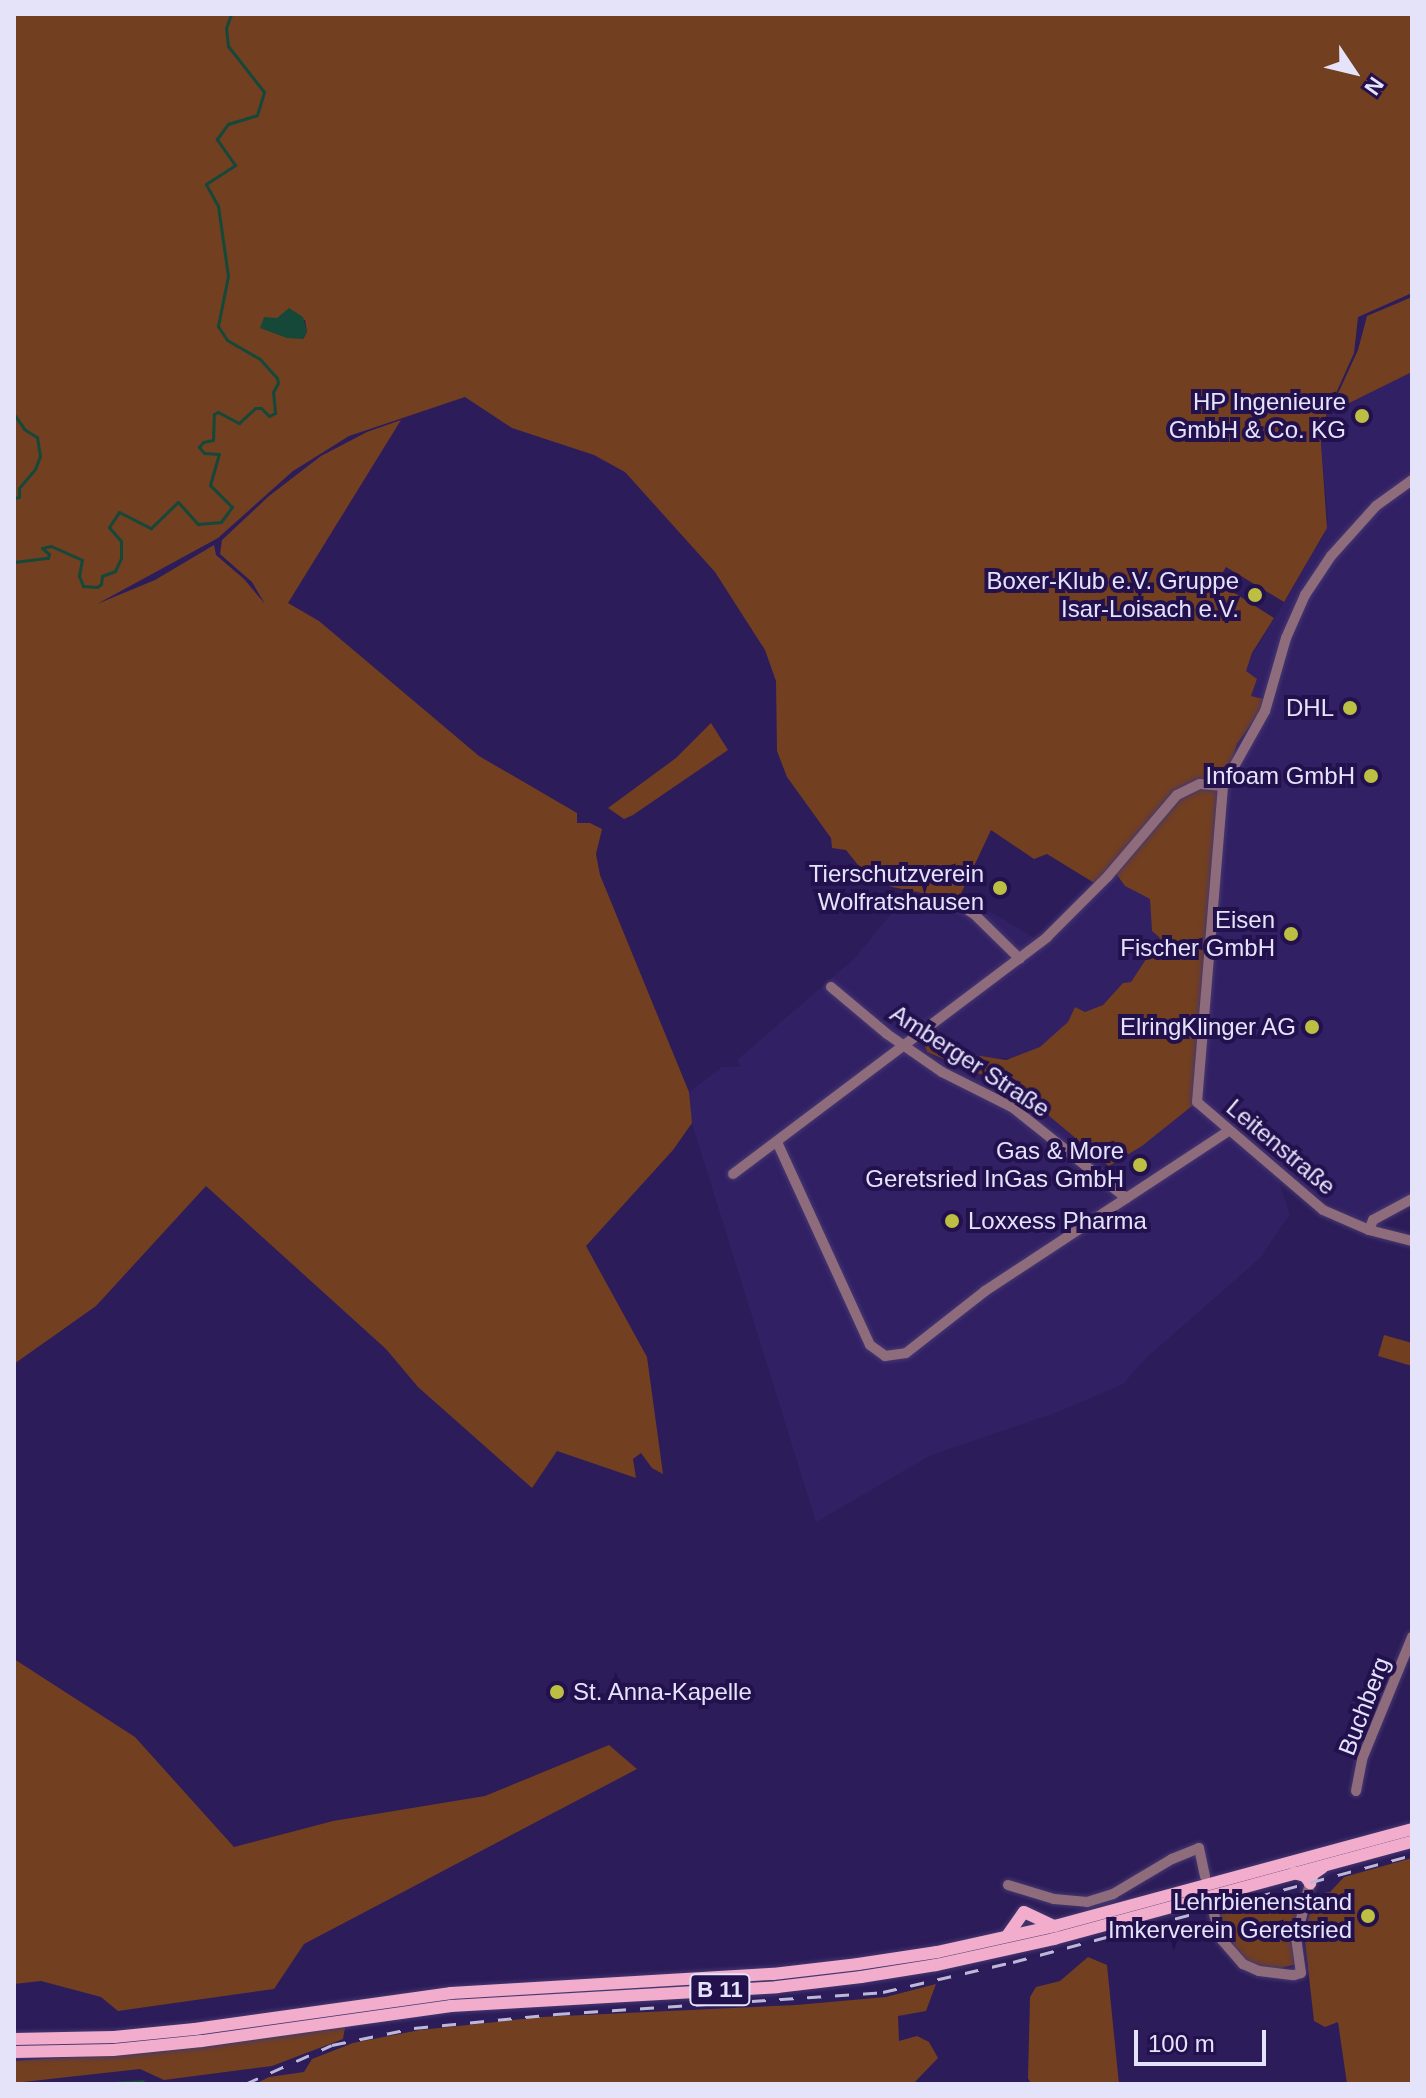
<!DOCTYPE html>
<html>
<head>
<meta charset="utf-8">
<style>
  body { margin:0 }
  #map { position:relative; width:1426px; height:2098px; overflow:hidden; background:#2c1c59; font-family:Helvetica,sans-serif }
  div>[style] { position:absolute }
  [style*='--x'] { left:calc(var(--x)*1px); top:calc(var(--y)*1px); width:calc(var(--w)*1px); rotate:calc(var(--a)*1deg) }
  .built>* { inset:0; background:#322065 }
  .green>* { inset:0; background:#723f21 }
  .water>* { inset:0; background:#164839 }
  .stream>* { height:3px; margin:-1.5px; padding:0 1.5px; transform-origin:1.5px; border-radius:1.5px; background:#164839 }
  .roads { filter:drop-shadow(0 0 2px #463870) drop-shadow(0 0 2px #463870) }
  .minor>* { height:10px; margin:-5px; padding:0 5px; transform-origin:5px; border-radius:5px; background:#8e6c7b }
  .major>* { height:12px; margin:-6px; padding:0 6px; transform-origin:6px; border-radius:6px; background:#f2adcd }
  .rail>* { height:3px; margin-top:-1.5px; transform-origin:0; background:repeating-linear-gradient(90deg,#bdb8d7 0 14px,transparent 0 28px) }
  .dots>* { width:22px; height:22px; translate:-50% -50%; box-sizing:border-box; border:4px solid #23114e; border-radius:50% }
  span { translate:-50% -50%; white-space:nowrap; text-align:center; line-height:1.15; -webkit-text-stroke:8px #23114e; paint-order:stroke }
  .shield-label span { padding:2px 6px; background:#23114e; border:2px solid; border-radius:6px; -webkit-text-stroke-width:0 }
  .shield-label { font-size:22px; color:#e5e3fa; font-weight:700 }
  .poi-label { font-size:24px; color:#e5e3fa }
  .right { translate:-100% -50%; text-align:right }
  .left { translate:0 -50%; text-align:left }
  .street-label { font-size:24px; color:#e5e3fa }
  .frame { position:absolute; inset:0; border:16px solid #e5e3fa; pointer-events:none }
  .north { position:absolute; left:1314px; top:32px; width:80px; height:80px; -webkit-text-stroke:6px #23114e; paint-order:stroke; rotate:125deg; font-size:22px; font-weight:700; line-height:32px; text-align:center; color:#e5e3fa }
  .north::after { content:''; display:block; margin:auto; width:28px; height:36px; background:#e5e3fa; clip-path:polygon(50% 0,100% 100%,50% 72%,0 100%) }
  .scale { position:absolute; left:1134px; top:2030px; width:132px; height:36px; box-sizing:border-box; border:4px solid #e5e3fa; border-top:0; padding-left:10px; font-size:24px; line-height:28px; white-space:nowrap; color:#e5e3fa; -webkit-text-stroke:6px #23114e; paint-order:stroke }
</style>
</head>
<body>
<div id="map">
  <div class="built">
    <div style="clip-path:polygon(1412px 372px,1412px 1201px,1359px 1220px,1275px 1171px,1290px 1214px,1260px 1258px,1145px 1359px,1123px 1384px,1058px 1412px,931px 1455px,816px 1522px,692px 1123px,689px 1092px,722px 1067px,741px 1067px,737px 1060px,854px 959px,910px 891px,958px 900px,984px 916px,989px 911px,1038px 940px,1115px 872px,1125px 886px,1150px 899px,1152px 928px,1160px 938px,1131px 982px,1123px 983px,1103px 1005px,1085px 1012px,1075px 1007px,1069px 1022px,1040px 1048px,1014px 1058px,982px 1058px,938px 1037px,927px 1052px,1018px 1090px,1109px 1166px,1142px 1146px,1197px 1102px,1205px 1103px,1198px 1093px,1230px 767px,1237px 744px,1250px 725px,1251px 729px,1268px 700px,1251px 696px,1257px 679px,1246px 672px,1246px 666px,1324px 535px,1328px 521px,1320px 429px,1325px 415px)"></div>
  </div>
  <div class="green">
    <div style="clip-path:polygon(evenodd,14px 14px,1412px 14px,1412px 293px,1358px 317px,1354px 353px,1320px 429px,1327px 528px,1284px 602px,1226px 567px,1217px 582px,1274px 618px,1252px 653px,1246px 671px,1257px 679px,1251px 696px,1268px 700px,1237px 744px,1230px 767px,1197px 1102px,1142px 1146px,1109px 1166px,1018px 1090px,927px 1052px,924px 1043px,938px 1037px,968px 1054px,1006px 1060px,1040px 1047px,1068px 1022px,1075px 1007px,1085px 1012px,1103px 1005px,1123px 983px,1131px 982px,1160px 938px,1152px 931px,1150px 899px,1125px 886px,1115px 872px,1096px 884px,1047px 854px,1034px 859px,991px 830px,958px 900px,892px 887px,866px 875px,846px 850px,832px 848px,831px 838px,787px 777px,777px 751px,776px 681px,765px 650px,715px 572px,625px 472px,594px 455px,512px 428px,465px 397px,349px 436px,293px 471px,218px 538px,97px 604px,155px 580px,214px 545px,216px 555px,244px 579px,265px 604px,252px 582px,220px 554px,222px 540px,269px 496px,321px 456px,367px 432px,401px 420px,288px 603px,319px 621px,479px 756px,577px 813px,577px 823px,590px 823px,602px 829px,596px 854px,600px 875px,689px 1092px,691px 1112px,692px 1123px,673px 1150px,586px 1246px,647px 1357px,663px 1474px,652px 1468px,641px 1453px,633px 1459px,636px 1478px,557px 1451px,532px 1488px,418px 1387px,386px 1349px,206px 1186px,96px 1306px,14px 1364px,14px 14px,277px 318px,305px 320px,307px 332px,303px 339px,271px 332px,277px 318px)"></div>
    <div style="clip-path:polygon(1412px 297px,1412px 372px,1329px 413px,1358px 350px,1367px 316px)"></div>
    <div style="clip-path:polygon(711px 723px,728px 750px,633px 815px,624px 819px,608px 808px,676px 758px)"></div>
    <div style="clip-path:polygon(1384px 1335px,1412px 1343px,1412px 1366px,1378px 1356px)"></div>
    <div style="clip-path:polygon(14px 1659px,135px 1737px,234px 1847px,333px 1821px,485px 1796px,609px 1745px,637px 1769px,304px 1944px,274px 1989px,118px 2011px,101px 1997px,41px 1981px,14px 1984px)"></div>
    <div style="clip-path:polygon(1412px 1858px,1412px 2084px,1347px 2084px,1338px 2022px,1325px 2027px,1314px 2021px,1304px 1933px,1316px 1894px,1330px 1892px,1344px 1877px)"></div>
    <div style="clip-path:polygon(1304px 1895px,1297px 1964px,1276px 1969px,1257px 1967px,1239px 1956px,1217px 1912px,1241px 1907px,1266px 1909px)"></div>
    <div style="clip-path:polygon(1088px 1957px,1107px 1965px,1119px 2084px,1031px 2084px,1028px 2078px,1030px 1997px,1036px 1987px,1060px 1981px)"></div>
    <div style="clip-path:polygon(936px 1984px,926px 2011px,898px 2016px,899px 2041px,917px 2036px,929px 2042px,938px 2058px,913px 2084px,255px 2084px,269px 2077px,304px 2072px,312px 2059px,353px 2043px,420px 2030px,542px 2017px,796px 2005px,886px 1997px)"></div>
    <div style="clip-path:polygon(346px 2022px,343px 2039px,272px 2066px,164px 2080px,140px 2069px,14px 2083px,14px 2061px,128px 2053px)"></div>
  </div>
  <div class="water">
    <div style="clip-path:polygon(289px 308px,303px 317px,307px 332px,303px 339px,287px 338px,260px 328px,264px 317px,277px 318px)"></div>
  </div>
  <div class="stream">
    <div style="--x:14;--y:414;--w:18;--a:56"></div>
    <div style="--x:24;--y:429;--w:15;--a:32"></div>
    <div style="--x:37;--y:437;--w:19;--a:81"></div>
    <div style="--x:40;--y:456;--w:14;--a:111"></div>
    <div style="--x:35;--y:469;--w:25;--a:130"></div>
    <div style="--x:19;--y:488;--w:9;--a:90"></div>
    <div style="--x:19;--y:497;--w:5;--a:169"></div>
    <div style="--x:14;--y:562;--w:34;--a:-7"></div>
    <div style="--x:48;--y:558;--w:4;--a:-76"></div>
    <div style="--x:49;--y:554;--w:9;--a:-139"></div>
    <div style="--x:42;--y:548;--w:9;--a:-13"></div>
    <div style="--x:51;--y:546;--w:34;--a:24"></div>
    <div style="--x:82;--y:560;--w:16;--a:101"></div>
    <div style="--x:79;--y:576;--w:11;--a:68"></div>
    <div style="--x:83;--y:586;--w:14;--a:4"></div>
    <div style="--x:97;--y:587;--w:5;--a:-37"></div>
    <div style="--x:101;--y:584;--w:8;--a:-83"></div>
    <div style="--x:102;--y:576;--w:14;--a:-21"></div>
    <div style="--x:115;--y:571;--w:14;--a:-65"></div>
    <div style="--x:121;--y:558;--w:17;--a:-90"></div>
    <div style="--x:121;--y:541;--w:18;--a:-131"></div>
    <div style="--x:109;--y:527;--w:18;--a:-56"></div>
    <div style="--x:119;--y:512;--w:36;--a:27"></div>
    <div style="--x:151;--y:528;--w:37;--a:-44"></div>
    <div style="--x:178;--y:502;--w:30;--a:48"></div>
    <div style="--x:198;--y:524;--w:23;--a:-5"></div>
    <div style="--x:221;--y:522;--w:19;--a:-54"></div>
    <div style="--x:232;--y:507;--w:31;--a:-135"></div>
    <div style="--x:210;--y:485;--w:32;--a:-74"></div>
    <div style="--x:219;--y:454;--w:15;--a:-176"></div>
    <div style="--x:204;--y:453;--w:8;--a:-130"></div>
    <div style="--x:199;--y:447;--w:6;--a:-51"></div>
    <div style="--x:203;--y:442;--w:10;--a:-11"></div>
    <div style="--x:213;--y:440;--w:26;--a:-88"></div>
    <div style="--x:214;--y:414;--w:4;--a:-27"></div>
    <div style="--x:218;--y:412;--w:24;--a:28"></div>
    <div style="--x:239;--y:423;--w:22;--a:-43"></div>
    <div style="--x:255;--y:408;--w:6;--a:0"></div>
    <div style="--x:261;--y:408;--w:11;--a:45"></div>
    <div style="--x:269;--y:416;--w:7;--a:-27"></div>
    <div style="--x:275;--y:413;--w:21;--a:-95"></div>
    <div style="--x:273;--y:392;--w:10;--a:-61"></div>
    <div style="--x:278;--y:383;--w:5;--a:-101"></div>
    <div style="--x:277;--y:378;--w:25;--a:-132"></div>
    <div style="--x:260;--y:359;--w:38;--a:-150"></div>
    <div style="--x:227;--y:340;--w:17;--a:-123"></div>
    <div style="--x:218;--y:326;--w:51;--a:-78.7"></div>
    <div style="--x:228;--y:276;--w:71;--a:-98.1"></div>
    <div style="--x:218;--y:206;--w:25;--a:-119"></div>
    <div style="--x:206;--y:184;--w:35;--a:-33"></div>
    <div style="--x:235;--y:165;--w:32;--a:-125"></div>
    <div style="--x:217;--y:139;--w:19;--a:-54"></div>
    <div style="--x:228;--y:124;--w:30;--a:-17"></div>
    <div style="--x:257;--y:115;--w:24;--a:-73"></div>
    <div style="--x:264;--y:92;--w:58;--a:-128"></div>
    <div style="--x:228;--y:46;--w:18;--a:-96"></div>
    <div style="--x:226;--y:28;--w:15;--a:-70"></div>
    <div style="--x:97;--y:2084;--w:46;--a:-3.7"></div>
  </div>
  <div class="roads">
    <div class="minor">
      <div style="--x:1412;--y:480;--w:44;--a:144.2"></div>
      <div style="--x:1376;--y:506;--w:67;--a:132"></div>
      <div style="--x:1331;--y:556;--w:47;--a:123.7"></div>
      <div style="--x:1305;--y:595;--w:47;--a:113.8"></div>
      <div style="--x:1286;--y:638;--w:76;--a:106"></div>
      <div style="--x:1265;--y:711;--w:86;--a:119.2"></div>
      <div style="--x:1223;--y:786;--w:317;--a:94.7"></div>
      <div style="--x:1197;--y:1102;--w:166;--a:40.6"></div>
      <div style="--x:1323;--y:1210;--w:50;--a:23.5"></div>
      <div style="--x:1369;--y:1230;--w:44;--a:14.3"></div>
      <div style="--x:955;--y:902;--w:22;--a:32"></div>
      <div style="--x:974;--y:914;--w:64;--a:44.4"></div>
      <div style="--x:831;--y:987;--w:73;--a:40"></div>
      <div style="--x:887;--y:1034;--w:67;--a:34.6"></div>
      <div style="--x:942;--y:1072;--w:78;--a:26.6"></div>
      <div style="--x:1012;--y:1107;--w:146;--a:38.6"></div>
      <div style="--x:777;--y:1142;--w:223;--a:65.4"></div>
      <div style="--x:870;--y:1345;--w:19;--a:36"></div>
      <div style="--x:885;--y:1356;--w:21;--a:-8"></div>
      <div style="--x:906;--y:1353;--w:100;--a:-38.1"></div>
      <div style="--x:985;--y:1291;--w:292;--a:-33.3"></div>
      <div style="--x:733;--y:1174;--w:393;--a:-37"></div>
      <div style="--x:1047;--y:937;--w:86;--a:-45"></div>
      <div style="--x:1108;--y:876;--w:106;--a:-49.6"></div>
      <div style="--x:1177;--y:795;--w:25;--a:-26"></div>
      <div style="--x:1200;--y:784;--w:23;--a:5"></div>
      <div style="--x:1369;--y:1230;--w:11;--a:-68"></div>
      <div style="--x:1373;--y:1220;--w:44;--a:-28.3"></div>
      <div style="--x:1356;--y:1791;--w:33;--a:-79"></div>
      <div style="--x:1362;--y:1759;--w:132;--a:-67.7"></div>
      <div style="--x:1008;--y:1885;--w:48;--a:16.9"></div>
      <div style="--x:1054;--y:1899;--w:33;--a:5"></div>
      <div style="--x:1087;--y:1902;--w:27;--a:-17"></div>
      <div style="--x:1113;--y:1894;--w:69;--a:-30.7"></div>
      <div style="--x:1172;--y:1859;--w:29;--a:-22"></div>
      <div style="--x:1199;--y:1848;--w:29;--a:78"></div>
      <div style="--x:1214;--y:1914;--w:27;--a:73"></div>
      <div style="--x:1222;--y:1940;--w:32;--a:49"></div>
      <div style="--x:1243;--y:1964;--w:17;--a:24"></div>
      <div style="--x:1259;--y:1971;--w:35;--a:7"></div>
      <div style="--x:1294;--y:1975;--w:7;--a:-16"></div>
      <div style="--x:1301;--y:1973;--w:34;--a:-98"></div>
      <div style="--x:1296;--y:1939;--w:58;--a:-76"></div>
    </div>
    <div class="major">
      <div style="--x:1294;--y:1873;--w:11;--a:15"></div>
      <div style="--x:1305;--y:1876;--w:9;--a:54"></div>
      <div style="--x:1310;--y:1883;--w:9;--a:-72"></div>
      <div style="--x:1313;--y:1874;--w:11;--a:-34"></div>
      <div style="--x:1007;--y:1936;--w:29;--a:-55"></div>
      <div style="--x:1024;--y:1912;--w:31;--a:25"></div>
      <div style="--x:14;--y:2039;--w:100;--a:-1.1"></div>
      <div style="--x:114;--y:2037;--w:81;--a:-5.6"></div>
      <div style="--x:195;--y:2029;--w:259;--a:-8"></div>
      <div style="--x:451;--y:1993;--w:323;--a:-3.4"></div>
      <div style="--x:773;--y:1974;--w:86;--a:-6.7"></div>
      <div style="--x:858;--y:1964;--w:80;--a:-8.6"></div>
      <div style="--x:937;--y:1952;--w:121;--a:-12.4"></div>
      <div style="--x:1055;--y:1926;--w:370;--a:-15.2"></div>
      <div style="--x:14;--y:2052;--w:99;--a:-1.2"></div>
      <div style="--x:113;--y:2050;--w:89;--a:-5.8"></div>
      <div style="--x:202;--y:2041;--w:251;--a:-8"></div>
      <div style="--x:451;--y:2006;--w:327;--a:-3.3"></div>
      <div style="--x:777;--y:1987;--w:85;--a:-6.8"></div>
      <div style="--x:861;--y:1977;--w:76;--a:-9.1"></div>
      <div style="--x:936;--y:1965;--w:121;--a:-12.4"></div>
      <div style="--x:1054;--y:1939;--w:371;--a:-15.2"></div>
    </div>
  </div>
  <div class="rail">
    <div style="--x:245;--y:2084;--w:95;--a:-24.1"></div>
    <div style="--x:332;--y:2045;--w:84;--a:-11.7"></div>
    <div style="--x:414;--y:2028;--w:143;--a:-5.6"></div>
    <div style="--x:556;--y:2014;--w:328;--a:-3.8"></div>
    <div style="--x:883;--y:1992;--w:133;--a:-13"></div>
    <div style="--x:1013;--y:1962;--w:413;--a:-15"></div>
  </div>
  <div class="dots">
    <div style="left:1362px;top:416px;background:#bdbf43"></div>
    <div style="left:1255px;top:595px;background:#bdbf43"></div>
    <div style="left:1350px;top:708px;background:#bdbf43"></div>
    <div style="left:1371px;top:776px;background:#bdbf43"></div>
    <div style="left:1000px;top:888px;background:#bdbf43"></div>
    <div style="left:1291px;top:934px;background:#bdbf43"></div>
    <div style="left:1312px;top:1027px;background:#bdbf43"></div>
    <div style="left:1140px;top:1165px;background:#bdbf43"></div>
    <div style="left:952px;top:1221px;background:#bdbf43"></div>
    <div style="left:557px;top:1692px;background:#bdbf43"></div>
    <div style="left:1368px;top:1916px;background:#bdbf43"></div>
  </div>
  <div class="shield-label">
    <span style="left:720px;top:1990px">B 11</span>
  </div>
  <div class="poi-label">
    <span class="right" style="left:1346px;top:416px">HP Ingenieure<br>GmbH &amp; Co. KG</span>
    <span class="right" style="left:1239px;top:595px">Boxer-Klub e.V. Gruppe<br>Isar-Loisach e.V.</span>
    <span class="right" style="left:1334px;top:708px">DHL</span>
    <span class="right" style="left:1355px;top:776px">Infoam GmbH</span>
    <span class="right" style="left:984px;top:888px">Tierschutzverein<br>Wolfratshausen</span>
    <span class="right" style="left:1275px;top:934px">Eisen<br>Fischer GmbH</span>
    <span class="right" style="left:1296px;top:1027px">ElringKlinger AG</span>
    <span class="right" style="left:1124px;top:1165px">Gas &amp; More<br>Geretsried InGas GmbH</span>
    <span class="left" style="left:968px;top:1221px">Loxxess Pharma</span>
    <span class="left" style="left:573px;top:1692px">St. Anna-Kapelle</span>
    <span class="right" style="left:1352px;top:1916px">Lehrbienenstand<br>Imkerverein Geretsried</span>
  </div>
  <div class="street-label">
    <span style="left:970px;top:1061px;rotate:33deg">Amberger Straße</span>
    <span style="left:1281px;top:1147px;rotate:40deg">Leitenstraße</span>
    <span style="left:1364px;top:1706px;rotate:-69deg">Buchberg</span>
  </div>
  <div class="frame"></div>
  <div class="north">N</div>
  <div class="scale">100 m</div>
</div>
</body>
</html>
